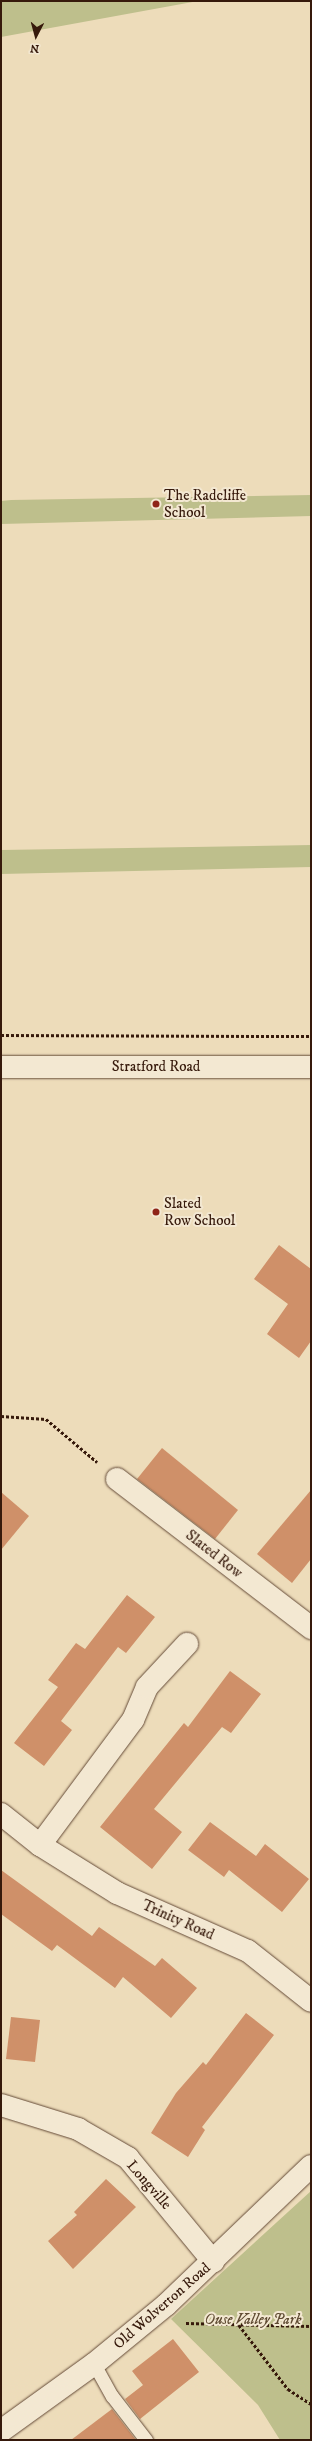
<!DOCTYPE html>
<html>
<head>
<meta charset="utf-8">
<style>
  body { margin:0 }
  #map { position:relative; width:312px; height:2441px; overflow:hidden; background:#eddcba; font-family:"IM FELL DW Pica",serif }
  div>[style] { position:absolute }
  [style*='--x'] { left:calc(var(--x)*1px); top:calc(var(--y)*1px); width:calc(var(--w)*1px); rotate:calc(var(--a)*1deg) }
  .green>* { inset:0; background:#bebf8c }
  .building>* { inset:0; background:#cf9069 }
  .path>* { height:2.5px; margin-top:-1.25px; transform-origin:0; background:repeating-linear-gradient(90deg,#36190b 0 3px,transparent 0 5px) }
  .roads { filter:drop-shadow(0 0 1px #644a37) drop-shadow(0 0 1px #644a37) }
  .service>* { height:13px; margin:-6.5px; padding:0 6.5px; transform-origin:6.5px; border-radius:6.5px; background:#f3e8d2 }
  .minor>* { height:22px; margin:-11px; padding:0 11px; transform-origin:11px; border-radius:11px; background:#f3e8d2 }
  .tertiary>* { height:22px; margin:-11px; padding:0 11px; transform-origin:11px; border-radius:11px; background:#f3e8d2 }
  .dots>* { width:11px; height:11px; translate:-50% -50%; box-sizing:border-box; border:2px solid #f3e8d2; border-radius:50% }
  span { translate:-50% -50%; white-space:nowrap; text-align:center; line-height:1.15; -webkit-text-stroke:4px #f3e8d2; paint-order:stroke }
  .poi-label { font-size:15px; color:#36190b }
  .left { translate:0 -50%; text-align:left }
  .street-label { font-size:15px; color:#36190b }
  .park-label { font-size:15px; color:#5f4b32; font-style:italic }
  .frame { position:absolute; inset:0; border:2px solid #36190b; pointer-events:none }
  .north { position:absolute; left:16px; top:16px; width:40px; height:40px; -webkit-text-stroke:3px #f3e8d2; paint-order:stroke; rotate:186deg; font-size:11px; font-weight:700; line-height:16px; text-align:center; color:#36190b }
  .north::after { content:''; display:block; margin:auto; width:14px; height:18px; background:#36190b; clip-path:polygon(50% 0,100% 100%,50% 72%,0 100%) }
</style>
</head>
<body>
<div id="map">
  <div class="green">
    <div style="clip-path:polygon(1px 1px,198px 1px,1px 37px)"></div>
    <div style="clip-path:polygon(311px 495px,311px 516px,1px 524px,1px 501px,11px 500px)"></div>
    <div style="clip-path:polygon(311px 845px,311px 867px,1px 874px,1px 850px)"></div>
    <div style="clip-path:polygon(311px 2191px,311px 2440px,280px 2440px,258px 2405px,171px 2319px)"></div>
  </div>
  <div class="building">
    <div style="clip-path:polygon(279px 1245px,311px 1269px,311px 1341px,299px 1358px,267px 1334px,288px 1304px,254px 1279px)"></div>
    <div style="clip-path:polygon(162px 1448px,238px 1510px,215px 1539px,137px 1479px)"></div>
    <div style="clip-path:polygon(311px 1490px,311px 1559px,292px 1583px,257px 1554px)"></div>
    <div style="clip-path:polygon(1px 1492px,29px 1516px,1px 1550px)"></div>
    <div style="clip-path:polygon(127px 1595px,155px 1617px,126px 1653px,118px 1647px,61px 1721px,72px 1730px,44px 1766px,14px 1743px,58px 1687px,48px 1680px,76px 1643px,85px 1649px)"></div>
    <div style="clip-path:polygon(230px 1671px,261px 1694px,231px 1733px,222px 1727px,154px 1809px,182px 1832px,152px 1869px,100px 1827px,184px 1723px,188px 1727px)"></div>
    <div style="clip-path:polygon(210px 1822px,256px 1856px,265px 1844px,309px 1879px,282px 1912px,229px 1870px,224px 1877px,188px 1850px)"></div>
    <div style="clip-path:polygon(1px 1870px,92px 1936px,99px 1927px,155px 1966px,162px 1958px,197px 1988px,171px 2018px,123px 1977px,115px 1988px,57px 1945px,52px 1951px,1px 1914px)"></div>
    <div style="clip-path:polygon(246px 2013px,274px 2035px,202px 2127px,205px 2130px,188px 2157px,151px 2133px,176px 2093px,203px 2062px,206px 2065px)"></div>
    <div style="clip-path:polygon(11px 2017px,40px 2020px,35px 2062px,6px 2059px)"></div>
    <div style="clip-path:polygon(106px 2179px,136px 2207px,73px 2269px,48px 2241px,77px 2215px,74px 2212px)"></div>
    <div style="clip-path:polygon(173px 2339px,199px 2372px,140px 2419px,125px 2399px,143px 2385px,132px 2371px)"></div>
    <div style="clip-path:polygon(112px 2409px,136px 2440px,71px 2440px)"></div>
  </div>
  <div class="path">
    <div style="--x:1;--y:1035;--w:310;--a:0.2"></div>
    <div style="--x:1;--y:1416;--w:45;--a:3.8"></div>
    <div style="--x:46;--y:1419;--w:67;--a:40.1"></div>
    <div style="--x:186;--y:2323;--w:125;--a:1.4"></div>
    <div style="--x:239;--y:2325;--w:81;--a:52.6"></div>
    <div style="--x:288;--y:2389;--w:27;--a:33"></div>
  </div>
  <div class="roads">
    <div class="service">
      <div style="--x:94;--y:2364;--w:37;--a:61"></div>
      <div style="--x:112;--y:2396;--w:56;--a:52.3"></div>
    </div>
    <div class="minor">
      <div style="--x:117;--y:1479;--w:245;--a:37.5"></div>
      <div style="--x:1;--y:1814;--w:50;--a:38.5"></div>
      <div style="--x:40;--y:1845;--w:91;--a:31.9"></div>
      <div style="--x:117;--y:1893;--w:143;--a:23.9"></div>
      <div style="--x:248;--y:1951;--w:80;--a:38.4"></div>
      <div style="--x:40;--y:1845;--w:156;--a:-53.4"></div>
      <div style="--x:133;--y:1720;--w:36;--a:-67"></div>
      <div style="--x:147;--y:1687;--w:59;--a:-47.1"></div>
      <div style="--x:1;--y:2105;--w:81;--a:17.3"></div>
      <div style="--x:78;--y:2129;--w:58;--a:30.1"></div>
      <div style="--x:128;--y:2158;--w:134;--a:50.5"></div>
    </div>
    <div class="tertiary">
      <div style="--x:1;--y:1067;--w:310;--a:0"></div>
      <div style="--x:1;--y:2431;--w:115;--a:-35.8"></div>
      <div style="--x:94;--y:2364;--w:93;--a:-39.3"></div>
      <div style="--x:166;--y:2305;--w:201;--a:-43.8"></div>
    </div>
  </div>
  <div class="dots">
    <div style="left:156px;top:504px;background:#8f2418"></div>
    <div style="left:156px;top:1212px;background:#8f2418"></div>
  </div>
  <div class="poi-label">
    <span class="left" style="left:164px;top:504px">The Radcliffe<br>School</span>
    <span class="left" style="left:164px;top:1212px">Slated<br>Row School</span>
  </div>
  <div class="street-label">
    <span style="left:156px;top:1067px">Stratford Road</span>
    <span style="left:214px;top:1554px;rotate:38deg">Slated Row</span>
    <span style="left:178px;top:1920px;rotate:24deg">Trinity Road</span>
    <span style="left:149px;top:2185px;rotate:49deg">Longville</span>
    <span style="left:162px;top:2306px;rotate:-41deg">Old Wolverton Road</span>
  </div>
  <div class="park-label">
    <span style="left:253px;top:2320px">Ouse Valley Park</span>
  </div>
  <div class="frame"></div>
  <div class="north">N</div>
</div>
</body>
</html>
